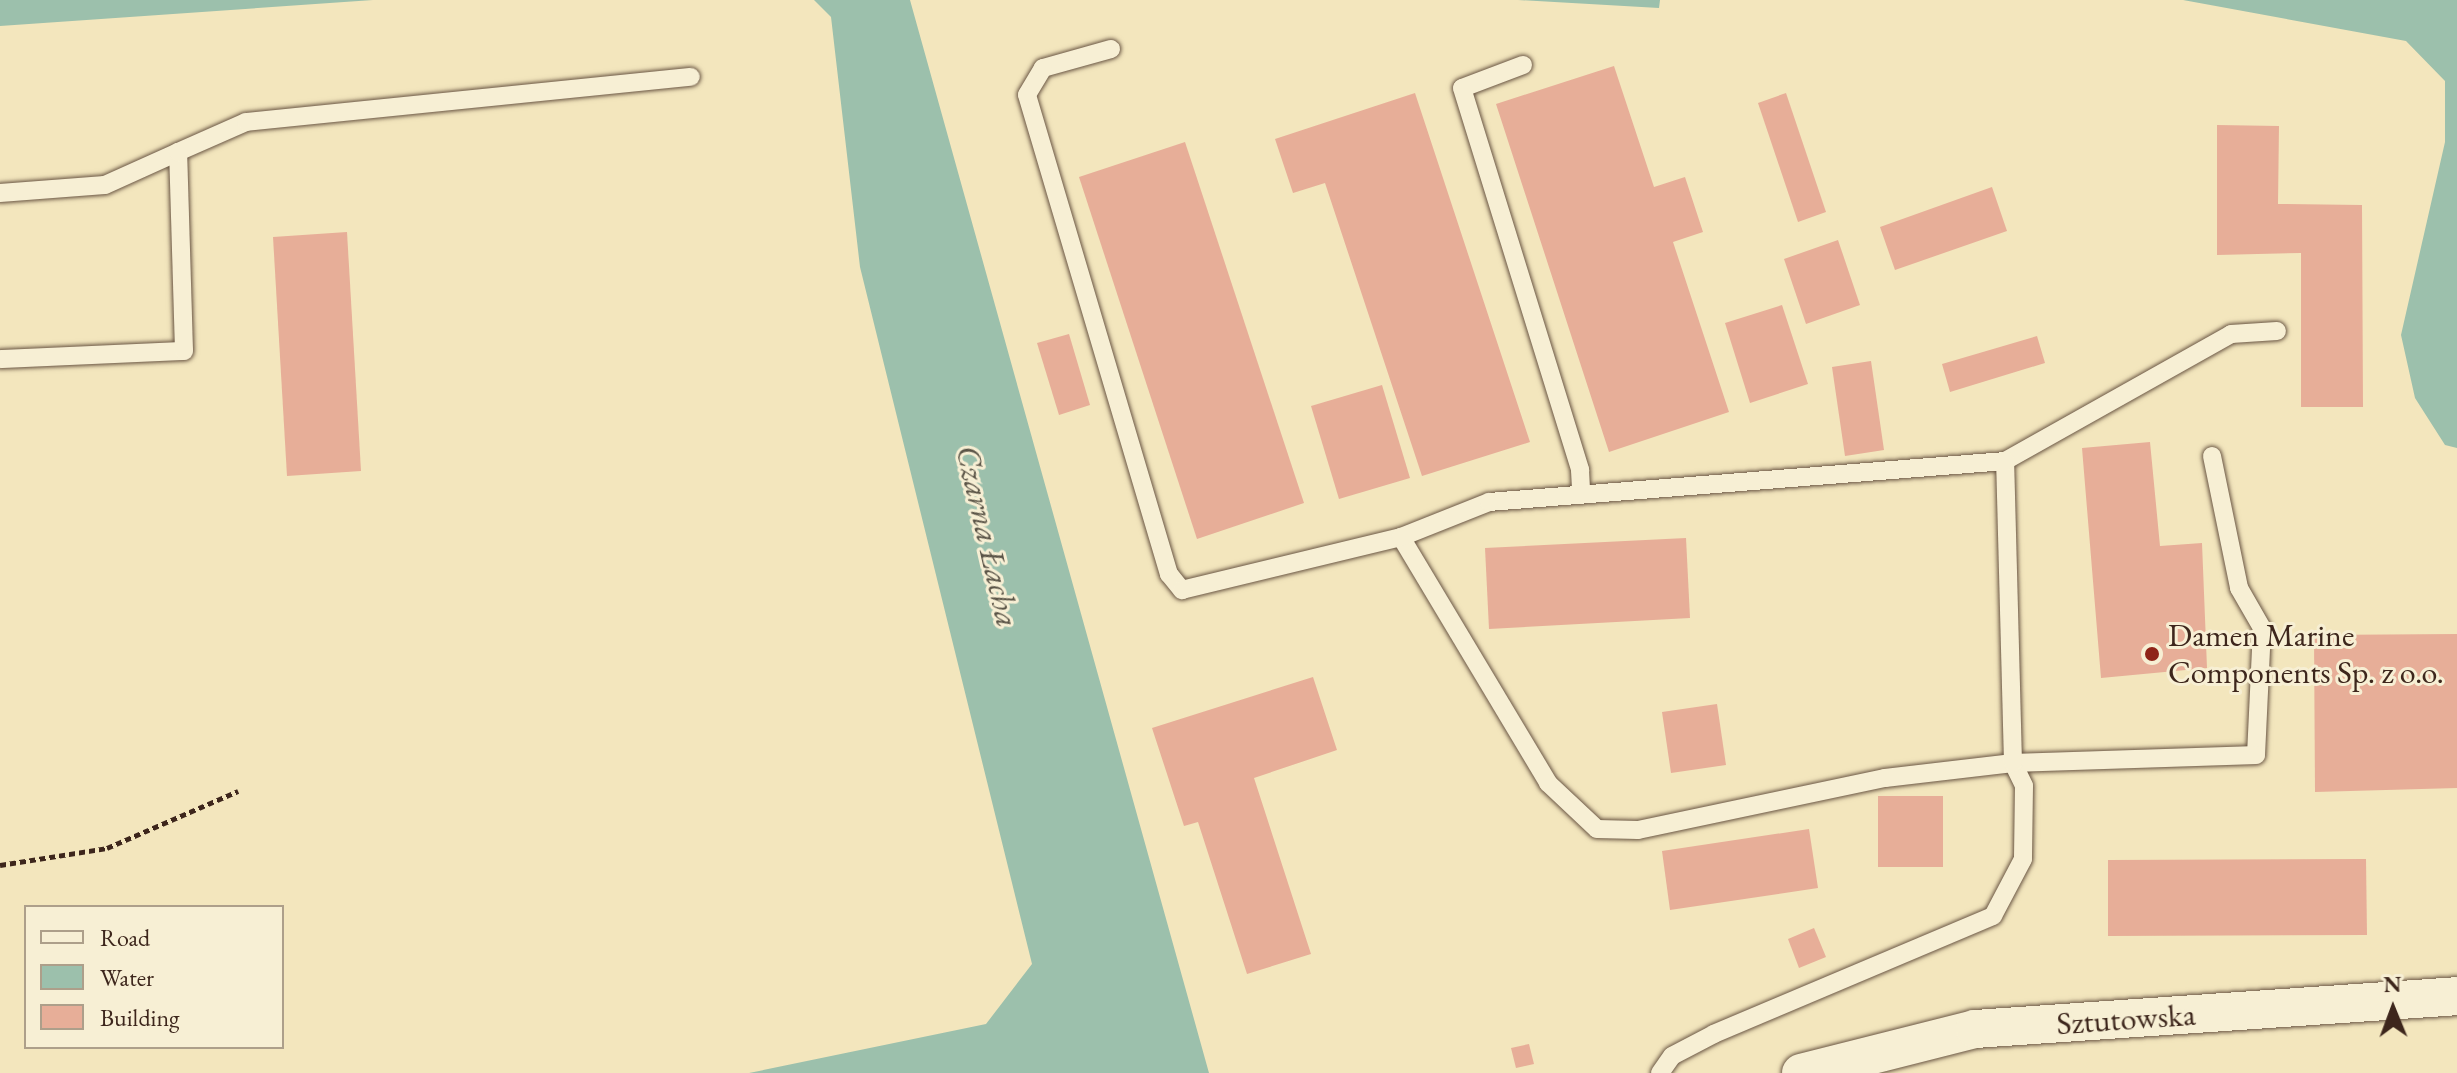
<!DOCTYPE html>
<html>
<head>
<meta charset="utf-8">
<style>
  body { margin:0 }
  #map { position:relative; width:2457px; height:1073px; overflow:hidden; background:#f3e6bd; font-family:"EB Garamond",serif }
  div>[style] { position:absolute }
  [style*='--x'] { left:calc(var(--x)*1px); top:calc(var(--y)*1px); width:calc(var(--w)*1px); rotate:calc(var(--a)*1deg) }
  .water>* { inset:0; background:#9cc0ac }
  .building>* { inset:0; background:#e7ae98 }
  .path>* { height:5px; margin-top:-2.5px; transform-origin:0; background:repeating-linear-gradient(90deg,#3d261c 0 6px,transparent 0 10px) }
  .roads { filter:drop-shadow(0 0 2px #6a5644) drop-shadow(0 0 2px #6a5644) }
  .service>* { height:18px; margin:-9px; padding:0 9px; transform-origin:9px; border-radius:9px; background:#f7efd4 }
  .minor>* { height:38px; margin:-19px; padding:0 19px; transform-origin:19px; border-radius:19px; background:#f7efd4 }
  .dots>* { width:22px; height:22px; translate:-50% -50%; box-sizing:border-box; border:4px solid #f7efd4; border-radius:50% }
  span { translate:-50% -50%; white-space:nowrap; text-align:center; line-height:1.15; -webkit-text-stroke:6px #f7efd4; paint-order:stroke }
  .poi-label { font-size:32px; color:#3d261c }
  .left { translate:0 -50%; text-align:left }
  .street-label { font-size:32px; color:#3d261c }
  .water-label { font-size:34px; color:#5a5447; font-style:italic }
  .legend { position:absolute; left:24px; top:905px; width:260px; height:144px; box-sizing:border-box; background:#f7efd4; border:2px solid #ad9f8a; margin:0; padding:10px 14px; list-style:none; font-size:24px; color:#3d261c }
  .legend li { display:flex; align-items:center; gap:16px; height:40px }
  .legend b { width:40px; border:2px solid #ad9f8a }
  .north { position:absolute; left:2353px; top:969px; width:80px; height:80px; -webkit-text-stroke:6px #f7efd4; paint-order:stroke; rotate:359deg; font-size:22px; font-weight:700; line-height:32px; text-align:center; color:#3d261c }
  .north::after { content:''; display:block; margin:auto; width:28px; height:36px; background:#3d261c; clip-path:polygon(50% 0,100% 100%,50% 72%,0 100%) }
</style>
</head>
<body>
<div id="map">
  <div class="water">
    <div style="clip-path:polygon(0 0,373px 0,0 26px)"></div>
    <div style="clip-path:polygon(814px 0,910px 0,1209px 1073px,749px 1073px,986px 1024px,1032px 964px,860px 267px,831px 17px)"></div>
    <div style="clip-path:polygon(1518px 0,1660px 0,1659px 8px)"></div>
    <div style="clip-path:polygon(2183px 0,2457px 0,2457px 448px,2445px 445px,2415px 398px,2401px 335px,2445px 142px,2445px 81px,2406px 41px)"></div>
  </div>
  <div class="building">
    <div style="clip-path:polygon(1614px 66px,1654px 187px,1685px 177px,1703px 232px,1673px 242px,1729px 412px,1609px 452px,1496px 104px)"></div>
    <div style="clip-path:polygon(1415px 93px,1530px 442px,1422px 476px,1325px 183px,1293px 193px,1275px 139px)"></div>
    <div style="clip-path:polygon(1786px 93px,1826px 212px,1798px 222px,1758px 103px)"></div>
    <div style="clip-path:polygon(2217px 125px,2279px 126px,2278px 204px,2362px 205px,2363px 407px,2301px 407px,2301px 253px,2217px 255px)"></div>
    <div style="clip-path:polygon(1185px 142px,1304px 503px,1197px 539px,1079px 177px)"></div>
    <div style="clip-path:polygon(1992px 187px,2007px 231px,1895px 270px,1880px 227px)"></div>
    <div style="clip-path:polygon(347px 232px,361px 471px,287px 476px,273px 237px)"></div>
    <div style="clip-path:polygon(1838px 240px,1860px 305px,1806px 324px,1784px 259px)"></div>
    <div style="clip-path:polygon(1782px 305px,1808px 384px,1750px 403px,1725px 323px)"></div>
    <div style="clip-path:polygon(1069px 334px,1090px 405px,1059px 415px,1037px 343px)"></div>
    <div style="clip-path:polygon(2037px 336px,2045px 363px,1950px 392px,1942px 364px)"></div>
    <div style="clip-path:polygon(1871px 361px,1884px 450px,1845px 456px,1832px 367px)"></div>
    <div style="clip-path:polygon(1382px 385px,1410px 478px,1339px 499px,1311px 406px)"></div>
    <div style="clip-path:polygon(2150px 442px,2160px 546px,2202px 543px,2207px 668px,2101px 678px,2082px 448px)"></div>
    <div style="clip-path:polygon(1686px 538px,1690px 618px,1489px 629px,1485px 548px)"></div>
    <div style="clip-path:polygon(2457px 634px,2457px 788px,2315px 792px,2314px 635px)"></div>
    <div style="clip-path:polygon(1313px 677px,1337px 750px,1254px 778px,1311px 954px,1247px 974px,1198px 822px,1184px 826px,1152px 728px)"></div>
    <div style="clip-path:polygon(1717px 704px,1726px 765px,1671px 773px,1662px 712px)"></div>
    <div style="clip-path:polygon(1878px 796px,1943px 796px,1943px 867px,1878px 867px)"></div>
    <div style="clip-path:polygon(1809px 829px,1818px 888px,1670px 910px,1662px 851px)"></div>
    <div style="clip-path:polygon(2366px 859px,2367px 935px,2108px 936px,2108px 860px)"></div>
    <div style="clip-path:polygon(1814px 928px,1826px 957px,1799px 968px,1788px 939px)"></div>
    <div style="clip-path:polygon(1529px 1044px,1534px 1064px,1516px 1068px,1511px 1048px)"></div>
  </div>
  <div class="path">
    <div style="--x:0;--y:865;--w:108;--a:-9"></div>
    <div style="--x:107;--y:848;--w:143;--a:-23.5"></div>
  </div>
  <div class="roads">
    <div class="service">
      <div style="--x:1111;--y:49;--w:71;--a:164.4"></div>
      <div style="--x:1043;--y:68;--w:31;--a:121"></div>
      <div style="--x:1027;--y:95;--w:500;--a:73.5"></div>
      <div style="--x:1169;--y:574;--w:21;--a:51"></div>
      <div style="--x:1182;--y:590;--w:225;--a:-13.6"></div>
      <div style="--x:1401;--y:537;--w:287;--a:59.1"></div>
      <div style="--x:1548;--y:783;--w:67;--a:43.2"></div>
      <div style="--x:1597;--y:829;--w:41;--a:1.4"></div>
      <div style="--x:1638;--y:830;--w:252;--a:-11.9"></div>
      <div style="--x:1885;--y:778;--w:129;--a:-6.7"></div>
      <div style="--x:2013;--y:763;--w:25;--a:64"></div>
      <div style="--x:2024;--y:786;--w:73;--a:90.8"></div>
      <div style="--x:2023;--y:859;--w:64;--a:117.8"></div>
      <div style="--x:1993;--y:916;--w:303;--a:157.1"></div>
      <div style="--x:1714;--y:1034;--w:47;--a:152.4"></div>
      <div style="--x:1672;--y:1056;--w:21;--a:125"></div>
      <div style="--x:1523;--y:65;--w:65;--a:159.3"></div>
      <div style="--x:1462;--y:88;--w:400;--a:72.8"></div>
      <div style="--x:1580;--y:470;--w:22;--a:87"></div>
      <div style="--x:0;--y:193;--w:105;--a:-4.4"></div>
      <div style="--x:105;--y:185;--w:80;--a:-24.3"></div>
      <div style="--x:0;--y:359;--w:184;--a:-2.5"></div>
      <div style="--x:184;--y:351;--w:199;--a:-91.7"></div>
      <div style="--x:178;--y:152;--w:74;--a:-23.8"></div>
      <div style="--x:246;--y:122;--w:447;--a:-5.8"></div>
      <div style="--x:2212;--y:456;--w:135;--a:78.4"></div>
      <div style="--x:2239;--y:588;--w:46;--a:60.1"></div>
      <div style="--x:2262;--y:628;--w:127;--a:92.7"></div>
      <div style="--x:2256;--y:755;--w:243;--a:178.1"></div>
      <div style="--x:2013;--y:763;--w:302;--a:-91.5"></div>
      <div style="--x:2005;--y:461;--w:259;--a:-29.3"></div>
      <div style="--x:2231;--y:334;--w:46;--a:-3.7"></div>
      <div style="--x:1401;--y:537;--w:95;--a:-21.7"></div>
      <div style="--x:1489;--y:502;--w:518;--a:-4.54"></div>
    </div>
    <div class="minor">
      <div style="--x:1801;--y:1073;--w:179;--a:-14.2"></div>
      <div style="--x:1975;--y:1029;--w:483;--a:-3.9"></div>
    </div>
  </div>
  <div class="dots">
    <div style="left:2152px;top:654px;background:#8f2418"></div>
  </div>
  <div class="poi-label">
    <span class="left" style="left:2168px;top:654px">Damen Marine<br>Components Sp. z o.o.</span>
  </div>
  <div class="street-label">
    <span style="left:2126px;top:1019px;rotate:-4deg">Sztutowska</span>
  </div>
  <div class="water-label">
    <span style="left:988px;top:536px;rotate:77deg">Czarna Łacha</span>
  </div>
  <ul class="legend">
  <li><b style="height:10px;background:#f7efd4"></b>Road</li>
  <li><b style="height:22px;background:#9cc0ac"></b>Water</li>
  <li><b style="height:22px;background:#e7ae98"></b>Building</li>
  </ul>
  <div class="north">N</div>
</div>
</body>
</html>
